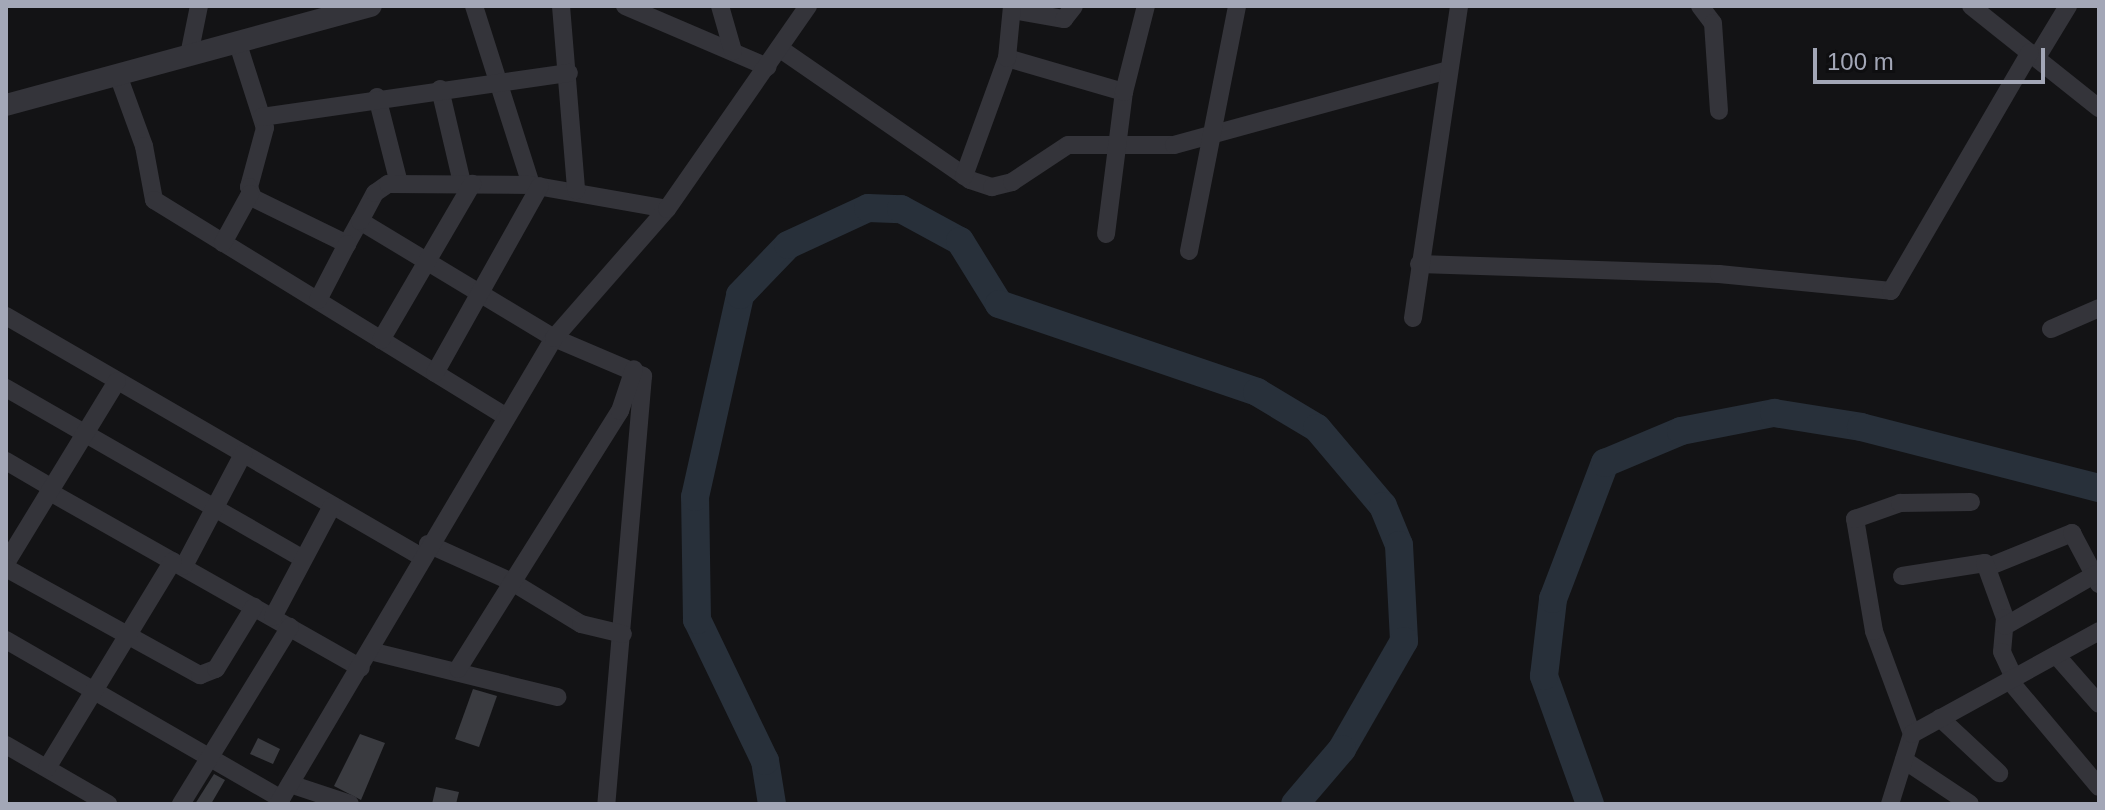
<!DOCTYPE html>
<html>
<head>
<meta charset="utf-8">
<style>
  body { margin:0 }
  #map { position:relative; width:2105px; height:810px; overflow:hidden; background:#131315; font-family:Arial,sans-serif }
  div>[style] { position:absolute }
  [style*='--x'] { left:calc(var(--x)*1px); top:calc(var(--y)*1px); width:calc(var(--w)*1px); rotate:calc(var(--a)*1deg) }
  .river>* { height:28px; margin:-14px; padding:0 14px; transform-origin:14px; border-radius:14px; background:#28303a }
  .building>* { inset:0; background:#3a3b40 }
  .minor>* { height:18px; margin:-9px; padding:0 9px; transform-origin:9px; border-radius:9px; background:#34343a }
  .tertiary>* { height:22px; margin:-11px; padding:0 11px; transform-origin:11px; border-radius:11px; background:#34343a }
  span { translate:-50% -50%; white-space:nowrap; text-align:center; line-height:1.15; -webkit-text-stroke:6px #0e0e10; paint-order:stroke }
  .frame { position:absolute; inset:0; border:8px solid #a3a7b7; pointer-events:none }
  .scale { position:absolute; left:1813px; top:48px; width:232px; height:36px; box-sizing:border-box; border:4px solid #a3a7b7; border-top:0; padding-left:10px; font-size:24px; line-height:28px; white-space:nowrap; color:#a3a7b7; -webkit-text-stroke:6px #0e0e10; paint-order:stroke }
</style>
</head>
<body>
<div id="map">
  <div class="river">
    <div style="--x:772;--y:804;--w:44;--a:-99.2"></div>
    <div style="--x:765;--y:761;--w:157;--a:-115.7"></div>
    <div style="--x:697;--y:620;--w:123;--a:-90.9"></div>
    <div style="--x:695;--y:497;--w:207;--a:-77.4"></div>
    <div style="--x:740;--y:295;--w:69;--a:-46.2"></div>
    <div style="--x:788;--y:245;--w:88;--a:-24.8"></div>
    <div style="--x:868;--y:208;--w:33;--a:2"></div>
    <div style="--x:901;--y:209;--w:67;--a:28.5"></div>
    <div style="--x:960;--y:241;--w:74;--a:58.2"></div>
    <div style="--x:999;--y:304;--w:273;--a:18.8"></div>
    <div style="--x:1257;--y:392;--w:70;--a:31"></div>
    <div style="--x:1317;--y:428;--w:102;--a:49.8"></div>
    <div style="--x:1383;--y:506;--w:42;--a:67.7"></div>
    <div style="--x:1399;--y:545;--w:96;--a:87"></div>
    <div style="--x:1404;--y:641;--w:125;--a:119.9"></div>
    <div style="--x:1342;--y:749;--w:72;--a:130.5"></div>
    <div style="--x:1590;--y:804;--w:136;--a:-109.8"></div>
    <div style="--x:1544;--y:676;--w:78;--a:-83.3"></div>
    <div style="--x:1553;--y:599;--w:146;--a:-69.1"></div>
    <div style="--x:1605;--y:463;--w:82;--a:-22.8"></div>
    <div style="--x:1681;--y:431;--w:95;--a:-11"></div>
    <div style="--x:1774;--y:413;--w:88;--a:9.1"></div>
    <div style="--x:1861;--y:427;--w:246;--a:14.4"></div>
  </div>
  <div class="building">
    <div style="clip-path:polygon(473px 689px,497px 696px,479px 747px,455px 739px)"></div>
    <div style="clip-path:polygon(360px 734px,385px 743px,361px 800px,334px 786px)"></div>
    <div style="clip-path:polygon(258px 738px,280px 749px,273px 764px,250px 754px)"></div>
    <div style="clip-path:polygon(214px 774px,225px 780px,211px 804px,195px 804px)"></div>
    <div style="clip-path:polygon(436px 787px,459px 792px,456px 804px,432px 804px)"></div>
  </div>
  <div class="minor">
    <div style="--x:474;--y:6;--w:188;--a:72.3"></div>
    <div style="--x:531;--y:185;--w:138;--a:10"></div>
    <div style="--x:561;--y:6;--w:185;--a:85.3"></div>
    <div style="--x:625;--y:6;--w:155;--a:23.2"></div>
    <div style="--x:720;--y:6;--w:47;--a:73.9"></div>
    <div style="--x:1700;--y:6;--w:21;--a:53"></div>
    <div style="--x:1713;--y:23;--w:88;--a:86.1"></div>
    <div style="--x:1971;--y:6;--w:164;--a:38.6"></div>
    <div style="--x:1012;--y:10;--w:53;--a:9.8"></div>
    <div style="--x:1064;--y:19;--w:16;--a:-52"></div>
    <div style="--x:237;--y:41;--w:91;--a:72.2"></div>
    <div style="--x:265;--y:128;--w:61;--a:105.2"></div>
    <div style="--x:249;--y:187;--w:12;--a:70"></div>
    <div style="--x:253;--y:198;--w:105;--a:26.1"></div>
    <div style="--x:347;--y:244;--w:26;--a:-61"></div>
    <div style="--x:360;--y:221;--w:227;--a:31.1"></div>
    <div style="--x:554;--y:338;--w:97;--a:23.1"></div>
    <div style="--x:643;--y:376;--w:430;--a:94.9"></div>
    <div style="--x:779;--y:48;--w:232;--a:34.6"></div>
    <div style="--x:970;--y:180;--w:23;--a:18"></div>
    <div style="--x:992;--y:187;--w:21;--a:-14"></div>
    <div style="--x:1012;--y:182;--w:67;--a:-33.5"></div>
    <div style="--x:1068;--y:145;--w:106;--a:0"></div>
    <div style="--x:1174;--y:145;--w:284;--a:-15.3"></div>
    <div style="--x:189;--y:55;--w:50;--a:-78.5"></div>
    <div style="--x:2037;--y:57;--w:60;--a:-58.7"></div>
    <div style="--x:1007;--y:58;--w:122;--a:16.2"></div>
    <div style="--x:118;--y:75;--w:76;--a:69.9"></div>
    <div style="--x:144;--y:146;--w:55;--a:79.5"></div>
    <div style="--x:154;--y:200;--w:411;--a:31.6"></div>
    <div style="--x:440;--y:89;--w:97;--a:76.8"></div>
    <div style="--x:377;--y:97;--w:89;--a:75.7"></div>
    <div style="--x:262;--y:117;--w:310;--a:-8.2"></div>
    <div style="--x:964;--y:176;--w:126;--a:-70"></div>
    <div style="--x:1007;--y:58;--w:52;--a:-84.5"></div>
    <div style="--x:360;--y:221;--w:32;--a:-62"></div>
    <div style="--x:375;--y:193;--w:16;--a:-35"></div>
    <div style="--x:388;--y:184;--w:143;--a:0.4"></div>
    <div style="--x:1106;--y:234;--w:143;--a:-82.8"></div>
    <div style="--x:1124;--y:92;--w:89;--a:-75.7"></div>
    <div style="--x:223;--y:243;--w:56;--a:-61.1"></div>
    <div style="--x:1189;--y:251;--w:250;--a:-78.9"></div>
    <div style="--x:1419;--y:264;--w:300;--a:1.9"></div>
    <div style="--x:1719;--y:274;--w:173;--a:5.6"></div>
    <div style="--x:1891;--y:291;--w:276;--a:-59.8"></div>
    <div style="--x:318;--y:300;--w:63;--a:-62.6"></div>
    <div style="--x:6;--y:316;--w:480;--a:30.1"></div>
    <div style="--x:1413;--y:318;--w:315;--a:-81.6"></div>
    <div style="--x:2051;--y:329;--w:52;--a:-23.6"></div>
    <div style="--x:381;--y:340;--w:181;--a:-59.7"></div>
    <div style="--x:435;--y:373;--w:214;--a:-60.7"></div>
    <div style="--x:6;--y:388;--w:343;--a:29.9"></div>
    <div style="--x:6;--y:461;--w:53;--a:30.4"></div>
    <div style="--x:50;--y:492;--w:357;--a:29.5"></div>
    <div style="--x:428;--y:544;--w:92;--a:24.3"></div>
    <div style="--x:512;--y:582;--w:81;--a:31.3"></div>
    <div style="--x:581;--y:624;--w:43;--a:13.4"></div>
    <div style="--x:6;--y:563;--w:213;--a:-58.6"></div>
    <div style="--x:184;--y:566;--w:127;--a:-62.2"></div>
    <div style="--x:1988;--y:567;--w:91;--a:-22"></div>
    <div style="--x:2072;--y:533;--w:58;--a:62.1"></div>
    <div style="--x:6;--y:568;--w:222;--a:28.9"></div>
    <div style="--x:200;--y:675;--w:17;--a:-21"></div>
    <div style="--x:216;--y:669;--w:73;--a:-58.5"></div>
    <div style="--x:1902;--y:576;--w:84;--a:-8.9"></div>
    <div style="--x:1985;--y:563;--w:59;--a:70"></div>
    <div style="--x:2005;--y:618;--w:34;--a:95"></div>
    <div style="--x:2002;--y:652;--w:29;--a:65"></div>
    <div style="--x:273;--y:617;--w:126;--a:-62"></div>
    <div style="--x:2005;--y:626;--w:103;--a:-29.8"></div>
    <div style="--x:6;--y:640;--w:318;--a:30"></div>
    <div style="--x:370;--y:651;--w:193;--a:13.8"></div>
    <div style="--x:2056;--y:655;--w:65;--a:48.7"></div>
    <div style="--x:458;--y:669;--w:305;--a:-57.9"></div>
    <div style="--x:620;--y:411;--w:44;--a:-71.6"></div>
    <div style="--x:2009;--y:680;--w:140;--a:49.9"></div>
    <div style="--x:1940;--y:718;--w:81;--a:43"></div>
    <div style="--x:1912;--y:734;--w:110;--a:-110.3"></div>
    <div style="--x:1874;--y:631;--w:114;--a:-99.6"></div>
    <div style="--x:1855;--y:519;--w:48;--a:-19.6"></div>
    <div style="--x:1900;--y:503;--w:71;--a:-0.8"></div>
    <div style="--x:6;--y:745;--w:118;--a:30"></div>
    <div style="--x:1904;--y:760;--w:79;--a:33.7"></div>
    <div style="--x:47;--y:768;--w:242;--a:-58.7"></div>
    <div style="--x:290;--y:784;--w:63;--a:18.4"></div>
    <div style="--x:181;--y:804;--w:208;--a:-58.4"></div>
    <div style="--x:278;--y:804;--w:542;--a:-59.36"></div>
    <div style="--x:554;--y:338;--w:171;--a:-48.8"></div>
    <div style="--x:667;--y:209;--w:247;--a:-55.2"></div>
    <div style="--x:1890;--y:804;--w:73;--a:-72.6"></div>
    <div style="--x:1912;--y:734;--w:213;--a:-28.8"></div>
  </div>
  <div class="tertiary">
    <div style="--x:6;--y:105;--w:378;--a:-15.2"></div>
  </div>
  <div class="frame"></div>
  <div class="scale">100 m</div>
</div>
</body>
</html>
